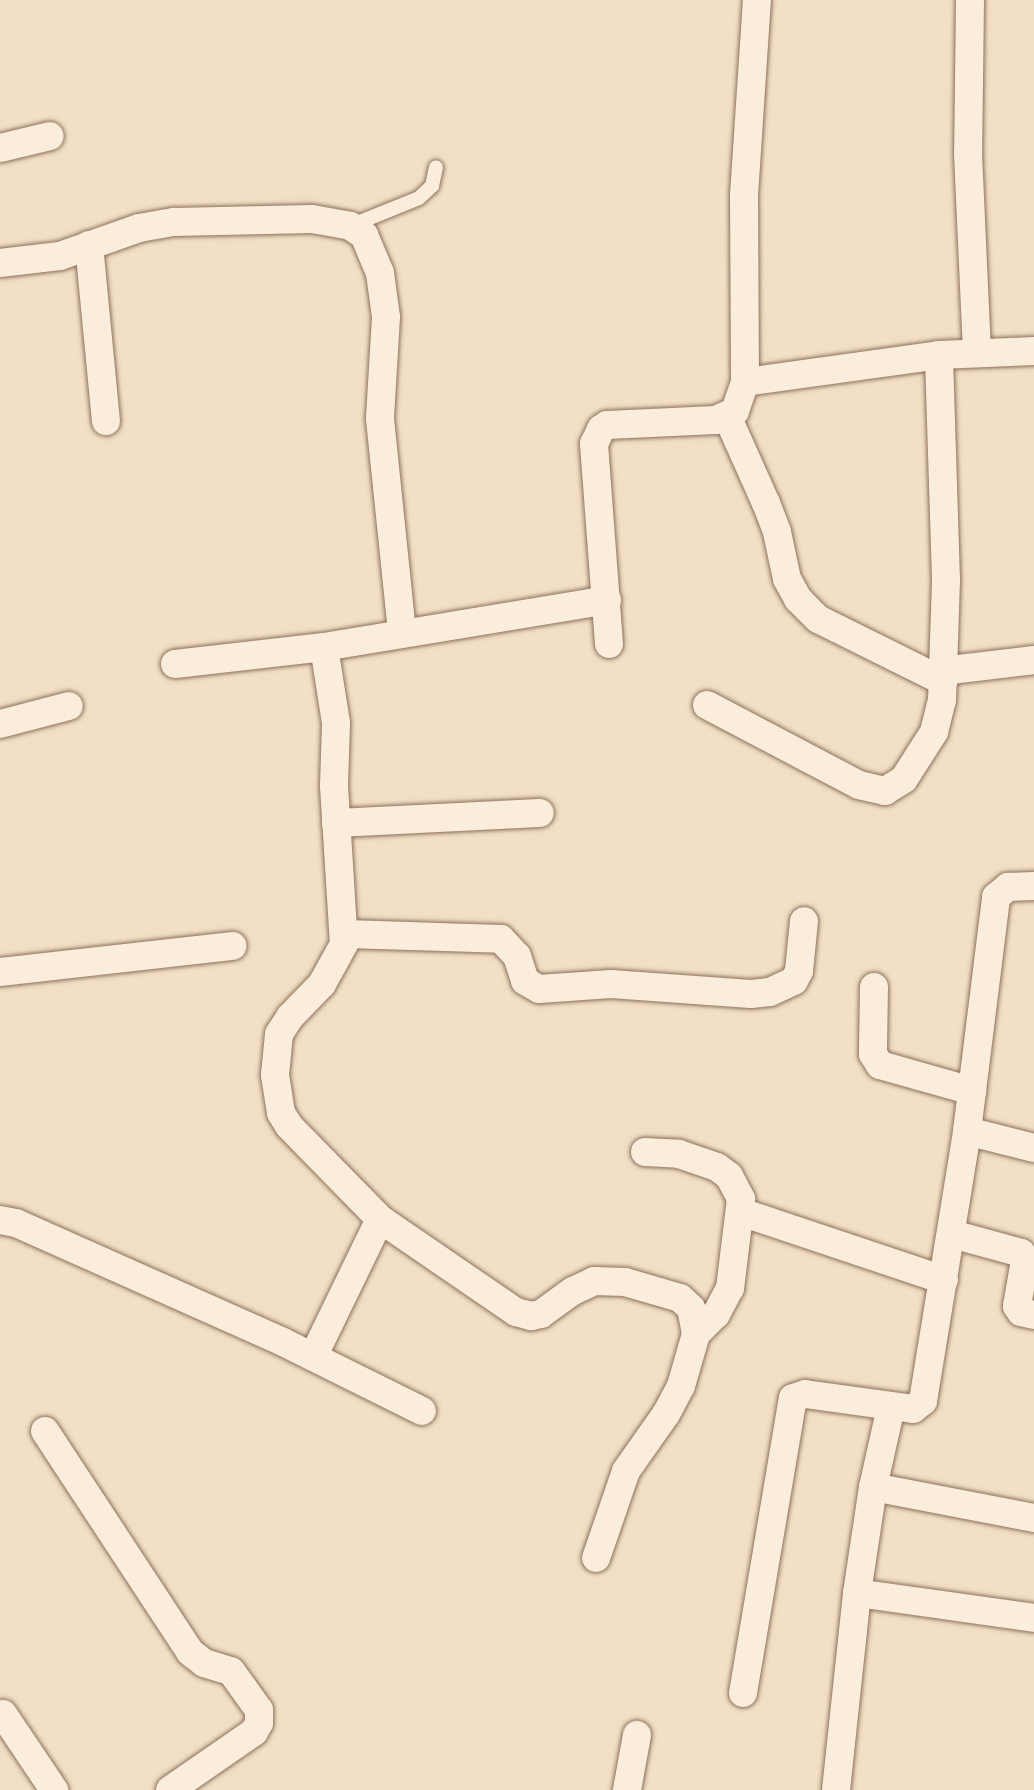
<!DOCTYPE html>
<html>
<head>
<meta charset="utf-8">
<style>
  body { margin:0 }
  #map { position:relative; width:1034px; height:1790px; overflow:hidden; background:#f1dfc6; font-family:Lora,serif }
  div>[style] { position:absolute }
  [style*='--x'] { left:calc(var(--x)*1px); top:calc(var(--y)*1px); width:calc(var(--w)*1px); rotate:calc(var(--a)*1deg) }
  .roads { filter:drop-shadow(0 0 2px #8e705b) drop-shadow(0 0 2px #8e705b) }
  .service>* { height:14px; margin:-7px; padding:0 7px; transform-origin:7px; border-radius:7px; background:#fbeddb }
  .minor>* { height:28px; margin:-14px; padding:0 14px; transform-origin:14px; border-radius:14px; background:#fbeddb }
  span { translate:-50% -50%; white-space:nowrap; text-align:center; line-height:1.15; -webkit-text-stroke:8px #f8ead7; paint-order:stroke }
</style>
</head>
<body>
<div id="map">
  <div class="roads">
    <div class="service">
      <div style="--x:350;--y:226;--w:74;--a:-22.1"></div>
      <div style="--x:419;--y:198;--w:18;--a:-43"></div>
      <div style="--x:432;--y:186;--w:19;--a:-78"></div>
    </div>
    <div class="minor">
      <div style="--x:970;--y:0;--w:154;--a:90.7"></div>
      <div style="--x:968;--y:154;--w:198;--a:87.4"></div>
      <div style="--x:0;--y:148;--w:51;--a:-13.5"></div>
      <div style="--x:89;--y:245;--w:177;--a:84.5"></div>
      <div style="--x:0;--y:263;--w:60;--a:-6.7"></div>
      <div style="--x:60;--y:256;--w:84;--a:-19.5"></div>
      <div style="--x:139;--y:228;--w:36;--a:-10"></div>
      <div style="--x:174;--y:222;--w:138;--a:-1.2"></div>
      <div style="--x:312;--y:219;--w:39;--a:10"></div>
      <div style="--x:350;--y:226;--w:17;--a:33"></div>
      <div style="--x:364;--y:235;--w:41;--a:67.2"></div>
      <div style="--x:380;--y:273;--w:44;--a:82.2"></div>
      <div style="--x:386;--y:317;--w:102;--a:93.4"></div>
      <div style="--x:380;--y:419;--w:214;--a:84.1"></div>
      <div style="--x:745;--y:382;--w:187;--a:-90.3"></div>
      <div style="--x:744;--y:195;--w:195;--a:-86.2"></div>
      <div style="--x:727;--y:416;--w:95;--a:65.9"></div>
      <div style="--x:766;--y:503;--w:31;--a:69"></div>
      <div style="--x:777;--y:532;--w:48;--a:78"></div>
      <div style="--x:787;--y:579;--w:23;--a:61"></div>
      <div style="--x:798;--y:599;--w:28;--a:45"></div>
      <div style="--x:818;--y:619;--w:140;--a:26.4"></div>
      <div style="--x:609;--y:644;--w:201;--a:-94.3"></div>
      <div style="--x:594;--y:444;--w:17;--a:-65"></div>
      <div style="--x:601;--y:429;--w:7;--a:-34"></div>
      <div style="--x:607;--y:425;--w:109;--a:-2.6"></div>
      <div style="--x:716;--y:420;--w:21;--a:-25"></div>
      <div style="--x:735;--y:411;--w:31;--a:-71"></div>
      <div style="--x:745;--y:382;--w:196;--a:-7.9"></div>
      <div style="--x:939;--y:355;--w:95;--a:-2.4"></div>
      <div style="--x:324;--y:647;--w:287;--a:-9.4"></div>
      <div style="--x:175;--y:664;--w:150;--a:-6.5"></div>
      <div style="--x:324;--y:647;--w:77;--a:81"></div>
      <div style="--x:336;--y:723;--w:63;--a:91.8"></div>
      <div style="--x:334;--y:786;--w:158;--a:86.4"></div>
      <div style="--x:344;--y:944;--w:46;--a:118.8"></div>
      <div style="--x:322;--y:984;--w:46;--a:134.1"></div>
      <div style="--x:290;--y:1017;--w:20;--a:123"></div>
      <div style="--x:279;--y:1034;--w:41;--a:95.6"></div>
      <div style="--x:275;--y:1075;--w:38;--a:81"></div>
      <div style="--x:281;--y:1113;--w:15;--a:58"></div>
      <div style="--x:289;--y:1126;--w:130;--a:45.6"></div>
      <div style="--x:380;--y:1219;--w:153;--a:115.9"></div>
      <div style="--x:942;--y:671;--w:93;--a:-6.8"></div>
      <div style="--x:707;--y:705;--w:172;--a:27.8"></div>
      <div style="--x:859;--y:785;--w:27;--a:13"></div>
      <div style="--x:885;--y:791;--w:22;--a:-32"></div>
      <div style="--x:904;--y:779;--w:56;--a:-57.4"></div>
      <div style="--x:934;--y:732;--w:32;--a:-76"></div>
      <div style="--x:942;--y:701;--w:121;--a:-88.1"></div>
      <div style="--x:946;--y:580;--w:225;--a:-91.8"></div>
      <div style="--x:0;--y:724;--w:71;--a:-14.6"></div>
      <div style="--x:336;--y:823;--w:204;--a:-2.8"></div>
      <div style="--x:346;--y:934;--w:155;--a:1.8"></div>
      <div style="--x:501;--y:939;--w:23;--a:47"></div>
      <div style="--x:517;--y:956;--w:26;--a:72"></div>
      <div style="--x:525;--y:981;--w:16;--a:30"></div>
      <div style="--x:539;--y:989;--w:72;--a:-4"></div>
      <div style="--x:611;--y:984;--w:140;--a:4.1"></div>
      <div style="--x:751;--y:994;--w:19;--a:-6"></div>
      <div style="--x:770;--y:992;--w:26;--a:-25"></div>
      <div style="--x:794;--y:981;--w:11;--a:-63"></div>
      <div style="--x:799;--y:971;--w:50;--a:-84.3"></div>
      <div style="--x:0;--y:972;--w:234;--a:-6.4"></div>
      <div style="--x:874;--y:987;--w:67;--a:90.9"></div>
      <div style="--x:873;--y:1054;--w:13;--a:58"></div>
      <div style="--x:880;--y:1065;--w:96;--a:15.8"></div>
      <div style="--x:967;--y:1131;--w:69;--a:14.2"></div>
      <div style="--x:645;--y:1152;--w:34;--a:3"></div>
      <div style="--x:679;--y:1154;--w:40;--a:18.9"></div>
      <div style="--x:717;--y:1167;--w:15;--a:37"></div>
      <div style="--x:729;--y:1176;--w:26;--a:62"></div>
      <div style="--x:741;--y:1199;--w:90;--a:97"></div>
      <div style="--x:730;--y:1288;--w:30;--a:118"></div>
      <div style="--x:716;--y:1314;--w:28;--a:135"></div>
      <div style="--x:741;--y:1212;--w:214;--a:18.5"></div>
      <div style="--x:380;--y:1219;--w:165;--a:34.4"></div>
      <div style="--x:516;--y:1312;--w:16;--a:15"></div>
      <div style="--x:531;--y:1316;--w:10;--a:-11"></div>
      <div style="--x:541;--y:1314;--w:39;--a:-36"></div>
      <div style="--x:573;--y:1291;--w:23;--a:-25"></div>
      <div style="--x:594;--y:1281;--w:31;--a:2"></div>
      <div style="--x:625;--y:1282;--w:57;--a:16.2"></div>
      <div style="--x:680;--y:1298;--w:15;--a:42"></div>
      <div style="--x:691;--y:1308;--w:26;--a:79"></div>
      <div style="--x:696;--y:1334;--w:54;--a:106.1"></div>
      <div style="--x:681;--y:1386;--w:32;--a:118"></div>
      <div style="--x:666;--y:1414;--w:70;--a:125.1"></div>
      <div style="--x:626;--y:1471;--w:92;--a:109"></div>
      <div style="--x:0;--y:1220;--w:16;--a:11"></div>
      <div style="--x:16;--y:1223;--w:292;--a:24"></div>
      <div style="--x:283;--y:1342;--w:155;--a:26.4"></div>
      <div style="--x:952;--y:1234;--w:72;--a:15.4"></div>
      <div style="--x:1021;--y:1253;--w:8;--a:60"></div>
      <div style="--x:1025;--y:1260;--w:47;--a:99.9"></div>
      <div style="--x:1017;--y:1306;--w:7;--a:56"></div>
      <div style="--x:1021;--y:1312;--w:13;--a:13"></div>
      <div style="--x:45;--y:1431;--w:264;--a:56.7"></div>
      <div style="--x:190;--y:1652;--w:18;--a:38"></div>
      <div style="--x:204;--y:1663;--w:28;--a:17"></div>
      <div style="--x:231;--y:1671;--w:48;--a:54.3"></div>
      <div style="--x:259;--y:1710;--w:13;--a:90"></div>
      <div style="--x:259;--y:1723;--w:10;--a:119"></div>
      <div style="--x:254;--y:1732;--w:102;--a:145.4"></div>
      <div style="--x:873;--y:1487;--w:164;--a:10.9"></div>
      <div style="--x:857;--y:1593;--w:179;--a:8"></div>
      <div style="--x:743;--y:1693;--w:299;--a:-80.4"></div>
      <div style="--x:793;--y:1398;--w:13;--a:-18"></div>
      <div style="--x:805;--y:1394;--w:109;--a:7.9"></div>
      <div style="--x:913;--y:1409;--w:13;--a:-39"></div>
      <div style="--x:923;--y:1401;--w:274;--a:-80.7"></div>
      <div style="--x:967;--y:1131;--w:236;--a:-82.9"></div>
      <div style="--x:996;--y:897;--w:16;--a:-40"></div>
      <div style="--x:1008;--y:887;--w:26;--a:-2"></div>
      <div style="--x:3;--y:1714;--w:92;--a:56.1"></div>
      <div style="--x:627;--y:1790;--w:56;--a:-79.7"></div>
      <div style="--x:836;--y:1790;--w:198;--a:-83.9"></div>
      <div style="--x:857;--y:1593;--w:107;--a:-81.4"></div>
      <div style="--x:873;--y:1487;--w:82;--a:-77.3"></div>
    </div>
  </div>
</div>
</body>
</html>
